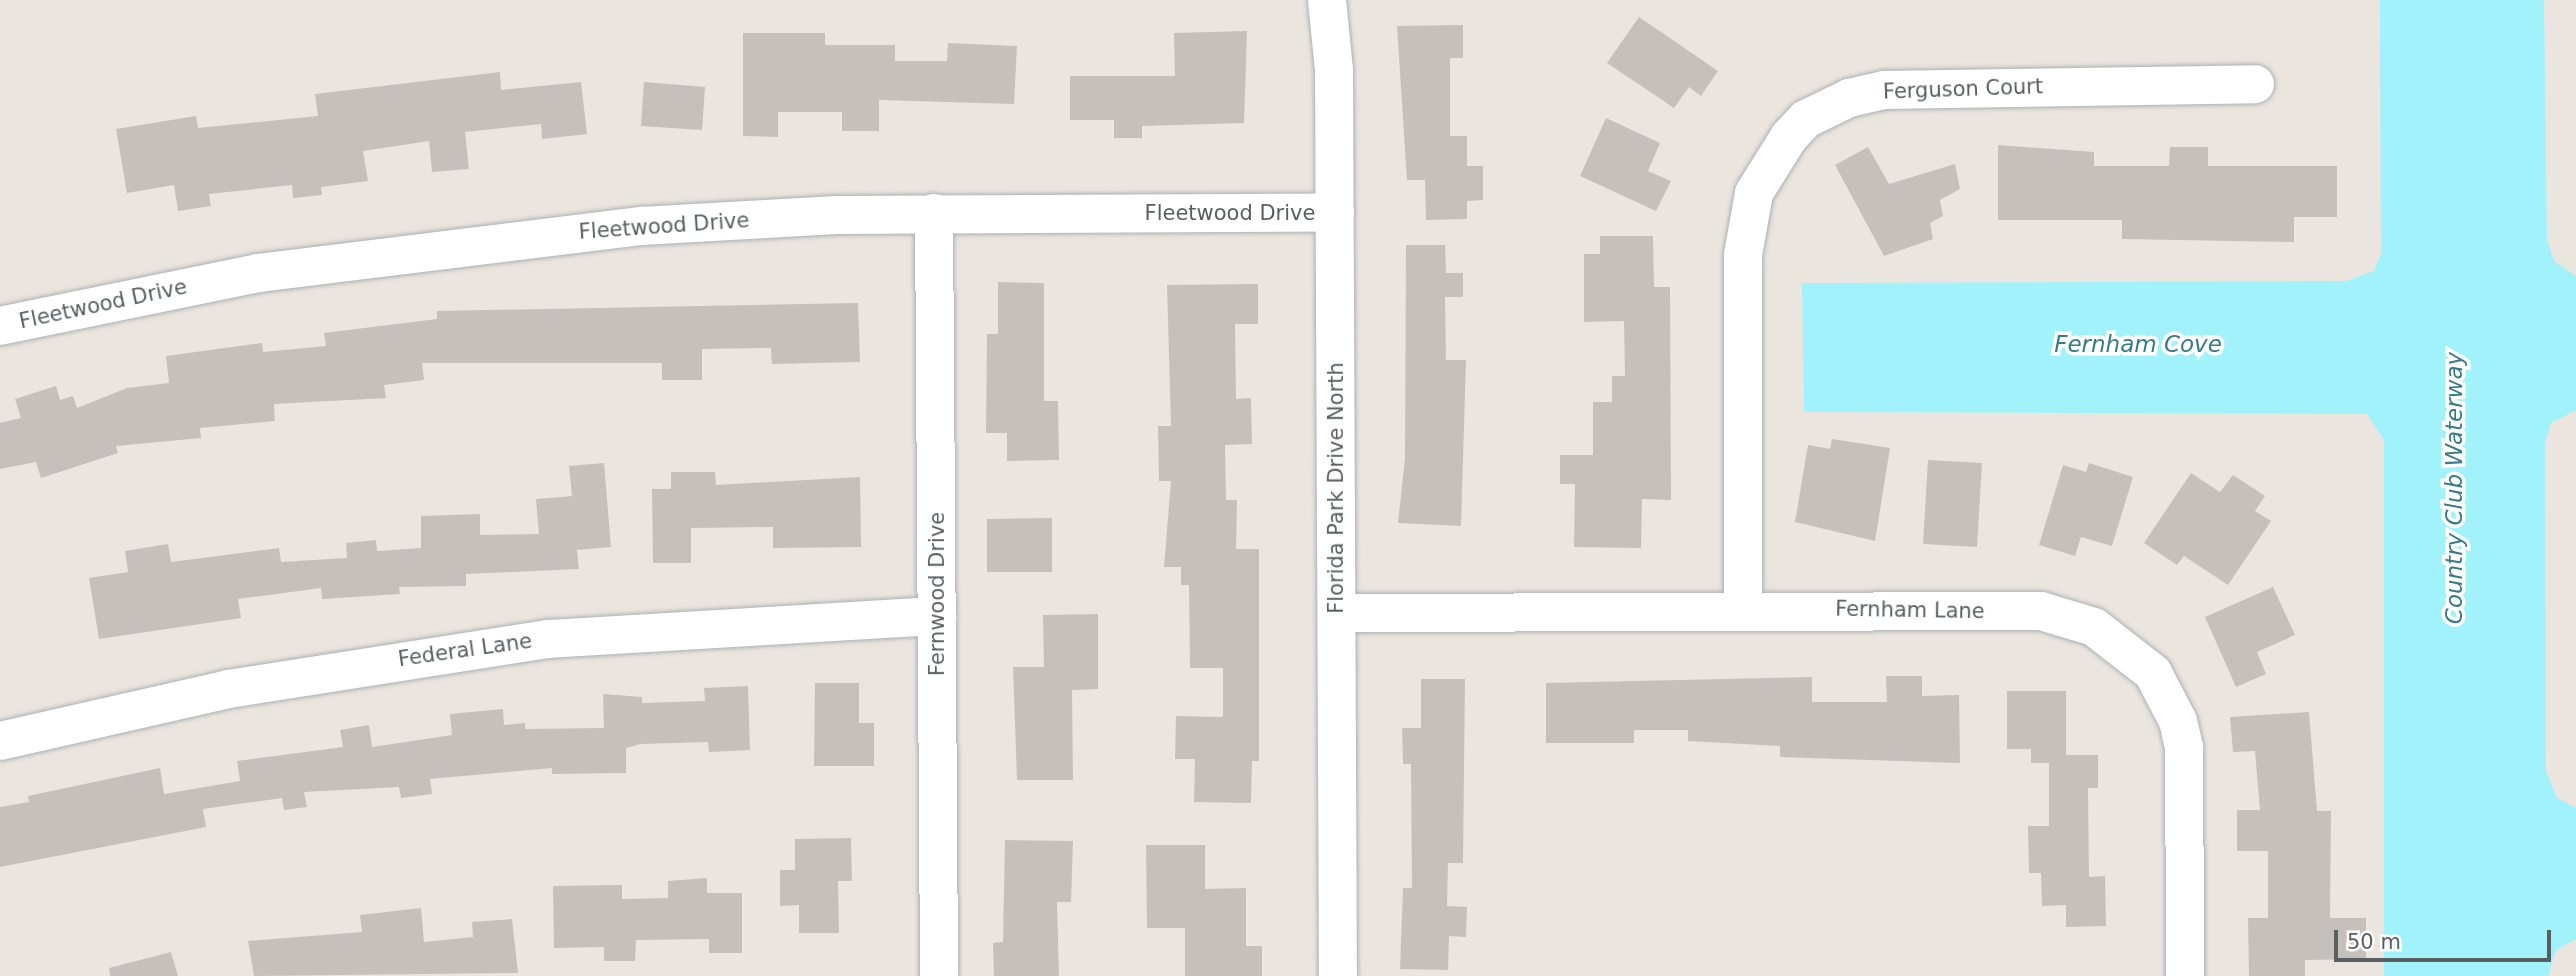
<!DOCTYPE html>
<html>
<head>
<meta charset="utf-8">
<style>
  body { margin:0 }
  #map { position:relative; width:2576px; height:976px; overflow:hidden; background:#ebe5e0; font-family:"DejaVu Sans",sans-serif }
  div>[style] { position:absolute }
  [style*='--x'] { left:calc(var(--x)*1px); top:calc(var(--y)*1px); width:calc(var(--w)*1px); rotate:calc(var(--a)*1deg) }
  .water>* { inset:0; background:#a1f2fa }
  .building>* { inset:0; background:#c6c0bd }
  .roads { filter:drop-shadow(0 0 2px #acb1b2) drop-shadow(0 0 2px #acb1b2) }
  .minor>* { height:38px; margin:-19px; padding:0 19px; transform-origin:19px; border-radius:19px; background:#fff }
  span { translate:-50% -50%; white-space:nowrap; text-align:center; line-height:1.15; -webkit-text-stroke:7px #fff; paint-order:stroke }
  .street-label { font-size:21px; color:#595f60 }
  .water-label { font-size:23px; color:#367b88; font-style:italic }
  .scale { position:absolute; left:2334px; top:930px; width:217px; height:32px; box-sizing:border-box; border:4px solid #595f60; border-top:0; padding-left:9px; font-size:21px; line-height:24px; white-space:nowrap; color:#595f60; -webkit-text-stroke:5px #fff; paint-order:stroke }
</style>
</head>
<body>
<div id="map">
  <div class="water">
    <div style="clip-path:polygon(2380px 0,2544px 0,2547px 239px,2554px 261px,2576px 276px,2576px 410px,2551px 423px,2545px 443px,2546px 771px,2557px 798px,2576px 808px,2576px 939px,2556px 950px,2548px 976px,2384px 976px,2384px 440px,2367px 414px,1804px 412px,1802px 283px,2346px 281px,2374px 271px,2381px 254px)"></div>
  </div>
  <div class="building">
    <div style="clip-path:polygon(1639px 17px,1718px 71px,1701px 96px,1689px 87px,1674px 108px,1607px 63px)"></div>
    <div style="clip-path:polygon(1463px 25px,1463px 58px,1450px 58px,1450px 136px,1467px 136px,1467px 166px,1483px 166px,1483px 200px,1467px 201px,1467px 219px,1426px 220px,1425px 180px,1407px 180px,1397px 26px)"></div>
    <div style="clip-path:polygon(1247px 31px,1244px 123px,1142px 126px,1142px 138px,1114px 138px,1114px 120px,1070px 120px,1070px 76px,1175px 76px,1174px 33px)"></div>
    <div style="clip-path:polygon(743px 33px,825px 33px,825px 45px,895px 45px,895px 61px,947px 61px,948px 43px,1017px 46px,1014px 104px,879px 100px,879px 131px,842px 131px,842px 112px,778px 112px,778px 137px,743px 136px)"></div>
    <div style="clip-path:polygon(500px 72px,501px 90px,581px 82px,587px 134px,542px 139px,541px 124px,465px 132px,469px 169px,432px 172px,429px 141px,363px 151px,368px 181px,321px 187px,322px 195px,293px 198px,292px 185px,209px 194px,211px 206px,178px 211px,174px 185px,127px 193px,116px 129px,196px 116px,198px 128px,318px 116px,315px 94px)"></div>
    <div style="clip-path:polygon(644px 82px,705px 87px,702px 130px,641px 126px)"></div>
    <div style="clip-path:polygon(1606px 118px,1660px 143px,1648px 171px,1671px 181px,1656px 211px,1580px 176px)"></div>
    <div style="clip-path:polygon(1998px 145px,2094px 152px,2094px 166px,2169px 166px,2170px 147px,2208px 147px,2208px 166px,2337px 166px,2337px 217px,2294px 217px,2294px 242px,2122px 239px,2122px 220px,1998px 220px)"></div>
    <div style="clip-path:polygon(1868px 147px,1889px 184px,1955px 164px,1960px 189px,1940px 200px,1943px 216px,1930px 223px,1933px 239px,1884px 256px,1835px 165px)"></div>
    <div style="clip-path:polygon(1600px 236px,1653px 236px,1654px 287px,1670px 287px,1671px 500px,1642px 499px,1641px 548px,1574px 547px,1575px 484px,1560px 484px,1560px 455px,1593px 455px,1593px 402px,1612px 402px,1612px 376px,1625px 376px,1624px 321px,1584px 322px,1584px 254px,1600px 254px)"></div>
    <div style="clip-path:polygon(1406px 245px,1445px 245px,1446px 273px,1463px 273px,1463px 297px,1445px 297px,1446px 360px,1466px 360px,1461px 526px,1398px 523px,1405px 458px)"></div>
    <div style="clip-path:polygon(998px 282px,1044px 283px,1044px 401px,1058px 401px,1059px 460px,1007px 461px,1007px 433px,986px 433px,987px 334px,998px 334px)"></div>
    <div style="clip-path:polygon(1258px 284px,1258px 324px,1235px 324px,1236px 399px,1251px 398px,1252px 444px,1225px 445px,1226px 500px,1237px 500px,1236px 549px,1259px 549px,1259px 761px,1252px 761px,1251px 803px,1194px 802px,1195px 759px,1175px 759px,1176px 716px,1223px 717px,1223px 668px,1190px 668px,1189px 585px,1181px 585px,1181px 567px,1164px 567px,1171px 481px,1159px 481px,1158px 426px,1171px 426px,1167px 285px)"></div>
    <div style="clip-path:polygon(858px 303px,860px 362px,772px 364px,771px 348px,702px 349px,702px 380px,662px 380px,662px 363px,422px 363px,424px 380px,384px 385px,386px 398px,274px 404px,275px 421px,200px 428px,201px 438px,116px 446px,118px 453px,41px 478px,36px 462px,0 469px,0 423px,21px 418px,15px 399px,56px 386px,60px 400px,73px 396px,77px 408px,127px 388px,169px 383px,166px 356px,262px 343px,263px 352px,326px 346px,324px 333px,437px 319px,437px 311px)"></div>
    <div style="clip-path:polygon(1832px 439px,1890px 448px,1875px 541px,1795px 522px,1808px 445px,1830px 449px)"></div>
    <div style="clip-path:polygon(1928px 460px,1982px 463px,1977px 547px,1923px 544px)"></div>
    <div style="clip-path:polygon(604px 463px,611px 547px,577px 550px,579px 569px,466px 574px,466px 586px,399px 587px,400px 594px,322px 599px,321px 588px,238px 599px,241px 618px,99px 639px,89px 578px,128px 572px,125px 551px,168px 544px,171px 562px,279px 548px,281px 562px,347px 558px,346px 543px,376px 540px,377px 551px,421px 548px,421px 516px,480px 514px,480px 535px,539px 534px,536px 499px,572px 496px,569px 466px)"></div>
    <div style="clip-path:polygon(2089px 463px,2133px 477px,2112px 546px,2081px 537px,2075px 556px,2039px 545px,2063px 465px,2086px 472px)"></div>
    <div style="clip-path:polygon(671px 472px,715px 472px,716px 485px,860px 477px,861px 547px,773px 548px,773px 527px,691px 528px,691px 563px,653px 563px,652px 489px,671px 489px)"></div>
    <div style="clip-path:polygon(2191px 473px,2220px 492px,2233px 475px,2265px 496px,2255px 511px,2271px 521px,2228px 585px,2184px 556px,2177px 565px,2144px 543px)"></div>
    <div style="clip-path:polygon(1052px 518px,1052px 572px,987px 572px,987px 519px)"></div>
    <div style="clip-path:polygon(2273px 587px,2295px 635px,2257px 652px,2266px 674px,2236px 687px,2205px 617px)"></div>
    <div style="clip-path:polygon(1098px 614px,1098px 689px,1072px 690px,1073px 780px,1017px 780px,1013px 667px,1044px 667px,1043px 615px)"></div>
    <div style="clip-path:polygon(1886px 676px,1922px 676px,1922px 696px,1959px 695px,1960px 763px,1780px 757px,1780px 746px,1688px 741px,1688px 730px,1634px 730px,1634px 743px,1546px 743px,1546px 683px,1812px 677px,1812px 702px,1887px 702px)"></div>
    <div style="clip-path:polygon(1421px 679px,1465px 679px,1463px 863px,1448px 863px,1447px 906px,1467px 907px,1466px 937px,1449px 936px,1448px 970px,1400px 969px,1403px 888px,1412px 888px,1411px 764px,1403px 764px,1402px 728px,1421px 728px)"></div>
    <div style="clip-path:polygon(815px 683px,859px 683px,859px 723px,874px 723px,874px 766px,814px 766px)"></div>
    <div style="clip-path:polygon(748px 686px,750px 750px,709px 752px,708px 742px,641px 744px,626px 748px,626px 773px,552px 774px,552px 768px,430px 779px,432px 794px,401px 798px,399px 787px,304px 792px,307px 807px,284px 810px,282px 798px,203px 809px,206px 827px,0 867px,0 807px,29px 802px,28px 796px,160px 768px,164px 794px,240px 781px,237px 761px,343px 747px,340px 730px,369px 725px,372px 747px,452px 735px,450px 714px,503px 709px,504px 725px,525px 723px,525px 729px,604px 728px,603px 694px,642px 697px,642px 703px,705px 701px,704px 688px)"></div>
    <div style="clip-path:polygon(2007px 691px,2066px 691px,2066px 755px,2098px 755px,2098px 788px,2088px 788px,2089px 877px,2105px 876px,2106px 926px,2066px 927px,2066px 905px,2042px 906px,2041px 873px,2029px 873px,2028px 826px,2049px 826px,2049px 763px,2031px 763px,2031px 749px,2007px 749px)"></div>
    <div style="clip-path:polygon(2309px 712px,2317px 811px,2331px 811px,2330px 918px,2366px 918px,2366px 959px,2305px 960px,2305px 976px,2249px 976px,2248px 918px,2268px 918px,2268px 851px,2237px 851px,2237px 810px,2260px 810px,2255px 751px,2233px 752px,2230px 717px)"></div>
    <div style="clip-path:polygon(851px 838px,852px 881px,838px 881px,839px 933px,799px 933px,799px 905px,780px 906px,780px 870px,795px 870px,795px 839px)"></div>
    <div style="clip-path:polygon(1005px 840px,1073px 841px,1071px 902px,1057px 902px,1059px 976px,994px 976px,993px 943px,1003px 942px)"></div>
    <div style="clip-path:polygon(1146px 845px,1205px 845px,1205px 889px,1246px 888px,1246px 946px,1262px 946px,1262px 976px,1185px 976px,1185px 928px,1147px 928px)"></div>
    <div style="clip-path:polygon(707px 878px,707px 893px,742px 893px,742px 953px,709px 953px,709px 939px,636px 940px,635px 961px,604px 961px,604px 947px,554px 948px,553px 886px,622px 885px,622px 899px,668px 898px,668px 881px)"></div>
    <div style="clip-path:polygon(421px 908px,424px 942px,473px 937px,472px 922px,512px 919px,518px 973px,254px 976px,248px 941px,362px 932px,360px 915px)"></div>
    <div style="clip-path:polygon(171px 952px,178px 976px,110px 976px,109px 968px)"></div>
  </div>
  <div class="roads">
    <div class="minor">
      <div style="--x:1327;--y:0;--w:70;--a:84.3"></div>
      <div style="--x:1334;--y:70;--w:906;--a:89.75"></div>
      <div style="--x:934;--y:213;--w:763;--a:89.62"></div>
      <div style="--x:0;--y:326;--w:263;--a:-11.6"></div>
      <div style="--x:258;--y:273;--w:386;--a:-7"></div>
      <div style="--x:641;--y:226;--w:196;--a:-3.2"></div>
      <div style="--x:837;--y:215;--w:498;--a:-0.3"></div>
      <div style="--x:1743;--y:608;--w:353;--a:-90"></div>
      <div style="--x:1743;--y:255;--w:63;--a:-79.9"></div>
      <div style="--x:1754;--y:193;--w:66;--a:-58"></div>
      <div style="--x:1789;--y:137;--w:25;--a:-47"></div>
      <div style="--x:1806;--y:119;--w:48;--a:-26"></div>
      <div style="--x:1849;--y:98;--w:37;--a:-13"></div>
      <div style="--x:1885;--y:90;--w:370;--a:-0.9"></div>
      <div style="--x:1337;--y:613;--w:704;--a:-0.16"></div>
      <div style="--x:2041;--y:611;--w:55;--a:16.8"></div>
      <div style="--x:2094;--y:627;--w:75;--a:37.9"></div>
      <div style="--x:2153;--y:673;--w:54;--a:62.5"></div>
      <div style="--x:2178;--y:721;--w:28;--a:77"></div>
      <div style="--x:2184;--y:748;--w:228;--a:89.7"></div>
      <div style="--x:0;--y:741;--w:234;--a:-12.8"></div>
      <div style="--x:228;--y:689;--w:324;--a:-8.9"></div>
      <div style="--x:548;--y:639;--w:390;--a:-3.4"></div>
    </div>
  </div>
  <div class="street-label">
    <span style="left:1963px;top:89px;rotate:-2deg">Ferguson Court</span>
    <span style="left:1230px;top:213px">Fleetwood Drive</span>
    <span style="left:664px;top:226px;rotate:-4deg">Fleetwood Drive</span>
    <span style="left:103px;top:304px;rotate:-12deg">Fleetwood Drive</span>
    <span style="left:1336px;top:488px;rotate:-90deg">Florida Park Drive North</span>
    <span style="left:937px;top:594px;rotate:-90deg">Fernwood Drive</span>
    <span style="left:1910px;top:610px;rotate:1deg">Fernham Lane</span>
    <span style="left:465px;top:650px;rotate:-8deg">Federal Lane</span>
  </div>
  <div class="water-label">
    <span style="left:2138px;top:344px">Fernham Cove</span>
    <span style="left:2454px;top:488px;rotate:-90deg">Country Club Waterway</span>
  </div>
  <div class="scale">50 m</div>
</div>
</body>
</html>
